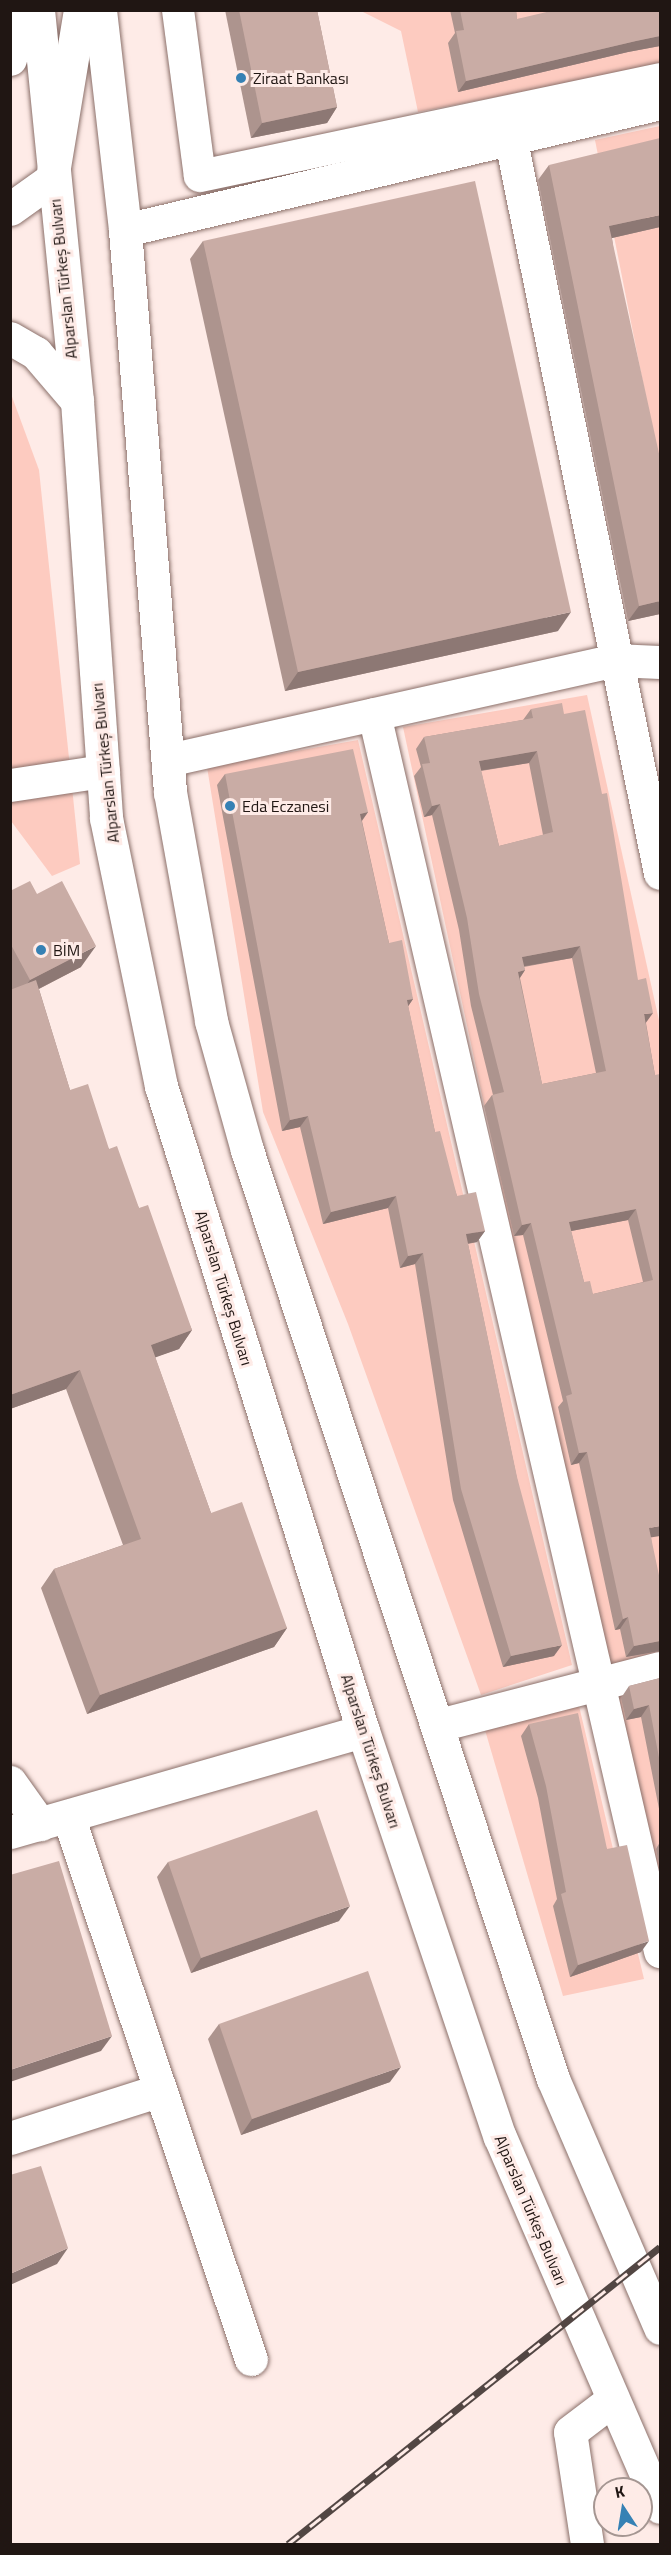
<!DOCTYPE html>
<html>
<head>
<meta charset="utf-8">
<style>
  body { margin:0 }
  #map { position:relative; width:671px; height:2555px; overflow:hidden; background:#feebe7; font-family:"Titillium Web",sans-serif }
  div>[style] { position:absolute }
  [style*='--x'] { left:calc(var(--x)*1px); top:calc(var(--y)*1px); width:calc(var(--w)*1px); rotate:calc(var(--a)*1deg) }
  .green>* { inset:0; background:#fdcbc0 }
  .roads { filter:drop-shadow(0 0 2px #8b706a) drop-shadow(0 0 2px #8b706a) }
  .pedestrian>* { height:32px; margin:-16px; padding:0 16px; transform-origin:16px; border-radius:16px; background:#fff }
  .minor>* { height:33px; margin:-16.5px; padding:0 16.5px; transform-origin:16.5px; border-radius:16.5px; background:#fff }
  .secondary>* { height:33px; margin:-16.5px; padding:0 16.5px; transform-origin:16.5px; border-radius:16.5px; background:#fff }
  .rail>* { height:7px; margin-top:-3.5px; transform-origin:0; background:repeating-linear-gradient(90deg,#feebe7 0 14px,#524643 0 28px); box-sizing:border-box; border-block:2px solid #524643 }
  .wall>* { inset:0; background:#ad948e }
  .shaded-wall>* { inset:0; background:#8d7874 }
  .building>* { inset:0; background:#c9aca5 }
  .dots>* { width:16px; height:16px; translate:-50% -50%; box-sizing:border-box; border:3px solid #feebe7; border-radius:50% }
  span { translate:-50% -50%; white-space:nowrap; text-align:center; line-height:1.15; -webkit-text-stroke:6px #feebe7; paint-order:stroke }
  .poi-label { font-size:16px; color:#201613 }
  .left { translate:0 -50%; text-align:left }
  .street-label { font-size:16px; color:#201613 }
  .frame { position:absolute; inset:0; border:12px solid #201613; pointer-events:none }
  .north { position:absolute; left:593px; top:2477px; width:60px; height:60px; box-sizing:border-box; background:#feebe7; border:2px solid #a59692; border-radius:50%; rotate:348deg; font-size:16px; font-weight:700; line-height:24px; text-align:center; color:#201613 }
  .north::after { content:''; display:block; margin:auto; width:21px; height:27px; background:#3681b4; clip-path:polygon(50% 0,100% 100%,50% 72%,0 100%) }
</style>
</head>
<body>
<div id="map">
  <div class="green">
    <div style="clip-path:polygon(361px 11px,660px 11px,660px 65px,418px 112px,401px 31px)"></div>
    <div style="clip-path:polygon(660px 126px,660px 469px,595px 140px)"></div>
    <div style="clip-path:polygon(11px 394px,39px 470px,80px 864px,52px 876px,11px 821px)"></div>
    <div style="clip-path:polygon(587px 695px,660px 1025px,660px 1652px,611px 1666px,525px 1296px,403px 727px)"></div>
    <div style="clip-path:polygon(358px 740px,572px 1665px,481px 1695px,348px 1324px,263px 1112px,207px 767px)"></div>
    <div style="clip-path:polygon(660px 1675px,660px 1898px,607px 1688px)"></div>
    <div style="clip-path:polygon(579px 1706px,644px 1979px,563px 1996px,485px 1730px)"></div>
  </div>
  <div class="roads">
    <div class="pedestrian">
      <div style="--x:178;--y:10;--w:167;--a:82.5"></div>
      <div style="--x:200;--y:176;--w:470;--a:-11.9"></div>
    </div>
    <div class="minor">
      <div style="--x:510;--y:136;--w:752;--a:78.5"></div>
      <div style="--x:125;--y:230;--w:550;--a:-13.35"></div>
      <div style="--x:374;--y:714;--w:1270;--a:76.98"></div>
      <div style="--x:168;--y:760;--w:457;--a:-12.6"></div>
      <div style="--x:614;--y:660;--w:46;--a:2.5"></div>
      <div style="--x:10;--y:785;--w:94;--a:-8.6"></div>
      <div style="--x:439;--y:1725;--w:228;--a:-14.5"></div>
      <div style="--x:10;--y:1782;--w:52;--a:54.5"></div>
      <div style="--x:68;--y:1816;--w:573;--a:71.38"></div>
      <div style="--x:10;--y:1832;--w:367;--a:-16"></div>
      <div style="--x:10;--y:2138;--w:157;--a:-17.7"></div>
      <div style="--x:587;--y:2544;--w:113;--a:-98.6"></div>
      <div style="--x:570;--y:2432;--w:53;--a:-37.3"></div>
    </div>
    <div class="secondary">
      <div style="--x:38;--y:10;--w:393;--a:84.3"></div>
      <div style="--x:77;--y:401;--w:418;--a:86"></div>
      <div style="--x:106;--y:818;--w:274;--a:78.4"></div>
      <div style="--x:161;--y:1086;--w:676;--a:72.61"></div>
      <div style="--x:363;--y:1731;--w:428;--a:71.4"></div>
      <div style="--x:500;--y:2137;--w:403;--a:66.6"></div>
      <div style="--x:100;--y:10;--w:221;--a:83.5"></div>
      <div style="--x:125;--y:230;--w:564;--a:85.42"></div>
      <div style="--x:170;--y:792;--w:233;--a:79.8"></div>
      <div style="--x:211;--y:1021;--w:134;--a:74.4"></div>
      <div style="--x:247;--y:1150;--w:978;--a:71.77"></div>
      <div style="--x:553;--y:2079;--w:271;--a:66.7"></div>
      <div style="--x:10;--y:59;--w:51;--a:-75.1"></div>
      <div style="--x:10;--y:209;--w:52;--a:-35.5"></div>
      <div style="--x:52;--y:179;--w:171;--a:-80.6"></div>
      <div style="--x:10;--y:338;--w:30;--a:30"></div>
      <div style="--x:36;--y:353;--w:63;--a:49.5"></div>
    </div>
  </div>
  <div class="rail">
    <div style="--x:288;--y:2544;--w:476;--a:-38.6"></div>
  </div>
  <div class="wall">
    <div style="clip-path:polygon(225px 10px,317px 10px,337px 107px,327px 123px,251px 138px)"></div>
    <div style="clip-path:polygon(450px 10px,516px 10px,517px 19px,660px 10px,660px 46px,628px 52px,458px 92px,448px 43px,455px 33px)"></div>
    <div style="clip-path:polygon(549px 165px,660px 227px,612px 238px,660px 614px,628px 621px,538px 180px)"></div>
    <div style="clip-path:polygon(203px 241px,558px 631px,285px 691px,190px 259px)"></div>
    <div style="clip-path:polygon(evenodd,531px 709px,564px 714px,646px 1023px,655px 1075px,651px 1537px,660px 1651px,626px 1657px,620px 1629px,615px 1630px,579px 1463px,571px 1465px,558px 1407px,563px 1401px,523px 1235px,514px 1236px,484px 1106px,492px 1095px,493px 1095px,471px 1006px,459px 930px,432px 815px,424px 817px,414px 776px,421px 767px,416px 749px,424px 737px,523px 720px,531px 709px,529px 763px,543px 835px,499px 846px,481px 771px,529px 763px,531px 709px,572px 958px,596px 1073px,542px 1084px,520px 978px,525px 970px,524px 967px,572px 958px,531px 709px,628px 1220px,643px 1282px,593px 1294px,584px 1282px,571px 1231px,628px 1220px)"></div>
    <div style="clip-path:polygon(225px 774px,368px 812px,362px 821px,389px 943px,413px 999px,408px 1006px,435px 1132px,457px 1196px,485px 1231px,477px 1242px,468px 1244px,554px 1656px,503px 1667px,453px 1500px,415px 1264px,400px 1268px,388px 1208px,323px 1224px,300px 1127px,282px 1131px,217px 785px)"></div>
    <div style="clip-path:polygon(10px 891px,37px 894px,81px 967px,39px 989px,70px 1090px,109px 1149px,139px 1208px,192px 1330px,179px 1349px,155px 1357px,211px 1513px,287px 1628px,274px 1647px,87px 1714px,41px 1588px,54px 1569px,123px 1545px,66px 1389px,10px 1409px)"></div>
    <div style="clip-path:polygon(660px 1678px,660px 1814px,641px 1717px,626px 1720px,621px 1698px,629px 1686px)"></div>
    <div style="clip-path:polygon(529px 1724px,607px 1849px,641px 1952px,570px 1977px,553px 1906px,557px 1899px,538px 1798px,521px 1736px)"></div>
    <div style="clip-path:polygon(660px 1842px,660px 1870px,656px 1849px)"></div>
    <div style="clip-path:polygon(168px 1862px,339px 1921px,191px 1973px,157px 1877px)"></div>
    <div style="clip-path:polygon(219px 2024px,390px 2082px,241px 2135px,208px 2039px)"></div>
  </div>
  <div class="shaded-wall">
    <div style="clip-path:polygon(660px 36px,660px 46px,628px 52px,458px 92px,466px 81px,636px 41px)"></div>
    <div style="clip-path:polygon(337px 107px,327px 123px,251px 138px,262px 123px)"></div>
    <div style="clip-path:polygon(660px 215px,660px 227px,599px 241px,609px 226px)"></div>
    <div style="clip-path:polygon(660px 601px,660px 614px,628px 621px,639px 606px)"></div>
    <div style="clip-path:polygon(571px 612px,558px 631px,285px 691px,298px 672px)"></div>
    <div style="clip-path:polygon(537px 751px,529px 763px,471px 772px,479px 761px)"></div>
    <div style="clip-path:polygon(440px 804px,432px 815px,424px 817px,432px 806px)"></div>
    <div style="clip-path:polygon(368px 812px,360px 823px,360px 814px)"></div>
    <div style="clip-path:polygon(96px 946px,81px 967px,15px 1001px,30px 980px)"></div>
    <div style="clip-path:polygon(580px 946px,572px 958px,514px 968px,522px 957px)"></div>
    <div style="clip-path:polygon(525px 970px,517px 982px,518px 972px)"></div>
    <div style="clip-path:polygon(413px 999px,405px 1011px,407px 1000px)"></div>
    <div style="clip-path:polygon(653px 1013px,645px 1024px,644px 1014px)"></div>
    <div style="clip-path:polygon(308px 1116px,300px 1127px,282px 1131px,290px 1120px)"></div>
    <div style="clip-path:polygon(396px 1196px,388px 1208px,323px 1224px,331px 1212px)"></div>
    <div style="clip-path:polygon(636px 1209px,628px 1220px,561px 1233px,569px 1222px)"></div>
    <div style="clip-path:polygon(531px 1223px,523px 1235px,514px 1236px,522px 1225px)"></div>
    <div style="clip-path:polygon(485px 1231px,477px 1242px,458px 1245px,466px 1234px)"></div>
    <div style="clip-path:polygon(423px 1253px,415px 1264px,400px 1268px,408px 1256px)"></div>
    <div style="clip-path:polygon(192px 1330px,179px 1349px,137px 1364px,151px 1345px)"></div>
    <div style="clip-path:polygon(80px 1370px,66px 1389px,10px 1409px,10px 1395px)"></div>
    <div style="clip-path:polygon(587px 1452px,579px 1463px,571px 1465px,579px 1453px)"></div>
    <div style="clip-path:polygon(660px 1526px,660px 1536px,641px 1539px,649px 1528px)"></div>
    <div style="clip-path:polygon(628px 1617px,620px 1629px,615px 1630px,623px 1619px)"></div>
    <div style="clip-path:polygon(287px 1628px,274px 1647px,87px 1714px,100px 1695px)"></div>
    <div style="clip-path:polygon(660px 1641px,660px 1651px,626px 1657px,634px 1646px)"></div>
    <div style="clip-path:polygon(562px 1645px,554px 1656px,503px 1667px,511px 1656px)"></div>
    <div style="clip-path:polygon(649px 1705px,641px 1717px,626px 1720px,634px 1709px)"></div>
    <div style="clip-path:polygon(350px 1906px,339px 1921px,191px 1973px,201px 1958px)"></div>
    <div style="clip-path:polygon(649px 1941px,641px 1952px,570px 1977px,578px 1965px)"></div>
    <div style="clip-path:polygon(112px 2036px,101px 2051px,10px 2082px,10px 2070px)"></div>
    <div style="clip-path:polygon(401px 2067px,390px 2082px,241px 2135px,252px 2119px)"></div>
    <div style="clip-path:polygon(68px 2248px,57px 2264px,10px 2285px,10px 2274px)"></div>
  </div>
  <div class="building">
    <div style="clip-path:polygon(239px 10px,317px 10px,337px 107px,262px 123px)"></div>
    <div style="clip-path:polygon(460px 10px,516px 10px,517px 19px,555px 10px,660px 10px,660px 36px,636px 41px,466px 81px,456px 31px,464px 30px)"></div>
    <div style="clip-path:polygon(660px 138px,660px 215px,609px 226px,660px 458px,660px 601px,639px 606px,549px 165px)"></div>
    <div style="clip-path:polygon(475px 181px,571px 612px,298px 672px,203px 241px)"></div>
    <div style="clip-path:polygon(evenodd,562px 703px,564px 714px,585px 710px,602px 794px,607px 793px,638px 980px,646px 978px,653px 1013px,644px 1014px,655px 1075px,660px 1074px,660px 1526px,649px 1528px,660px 1580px,660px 1641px,634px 1646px,628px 1617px,623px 1619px,587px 1452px,579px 1453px,566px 1396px,572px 1394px,531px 1223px,522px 1225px,492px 1095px,504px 1092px,479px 994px,467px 918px,440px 804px,432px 806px,422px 764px,430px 763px,424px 737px,533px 718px,531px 709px,562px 703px,537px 751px,553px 832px,499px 846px,479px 761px,537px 751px,562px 703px,580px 946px,606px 1071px,542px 1084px,518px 972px,525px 970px,522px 957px,580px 946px,562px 703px,636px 1209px,653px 1280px,593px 1294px,590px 1281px,584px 1282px,569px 1222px,636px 1209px)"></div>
    <div style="clip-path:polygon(353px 749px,368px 812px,360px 814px,389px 943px,402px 940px,413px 999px,407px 1000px,435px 1132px,440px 1131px,457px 1196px,476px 1192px,485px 1231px,466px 1234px,517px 1477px,562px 1645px,511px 1656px,461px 1489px,423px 1253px,408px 1256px,396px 1196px,331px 1212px,308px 1116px,290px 1120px,225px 774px)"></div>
    <div style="clip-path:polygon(30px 881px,37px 894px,62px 881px,96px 946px,30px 980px,10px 943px,10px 891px)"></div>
    <div style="clip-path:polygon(36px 980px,70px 1090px,88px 1084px,109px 1149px,117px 1146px,139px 1208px,148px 1205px,192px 1330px,151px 1345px,211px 1513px,242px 1502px,287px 1628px,100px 1695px,54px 1569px,141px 1539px,80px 1370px,10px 1395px,10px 990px)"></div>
    <div style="clip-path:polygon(660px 1678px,660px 1763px,649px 1705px,634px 1709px,629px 1686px)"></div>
    <div style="clip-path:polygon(578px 1713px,607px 1849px,627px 1845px,649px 1941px,578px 1965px,561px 1894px,566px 1892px,546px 1786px,529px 1724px)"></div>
    <div style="clip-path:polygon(317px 1810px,350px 1906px,201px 1958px,168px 1862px)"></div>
    <div style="clip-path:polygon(59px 1861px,112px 2036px,10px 2070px,10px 1875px)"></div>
    <div style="clip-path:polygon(368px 1971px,401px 2067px,252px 2119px,219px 2024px)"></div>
    <div style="clip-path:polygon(41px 2166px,68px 2248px,10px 2274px,10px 2175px)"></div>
  </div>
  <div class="dots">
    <div style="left:241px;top:78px;background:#3681b4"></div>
    <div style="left:230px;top:806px;background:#3681b4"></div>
    <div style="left:41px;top:950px;background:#3681b4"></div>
  </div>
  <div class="poi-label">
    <span class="left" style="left:253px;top:78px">Ziraat Bankası</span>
    <span class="left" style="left:242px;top:806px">Eda Eczanesi</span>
    <span class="left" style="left:53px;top:950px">BİM</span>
  </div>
  <div class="street-label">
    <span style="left:63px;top:279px;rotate:-96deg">Alparslan Türkeş Bulvarı</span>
    <span style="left:105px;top:763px;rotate:-96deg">Alparslan Türkeş Bulvarı</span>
    <span style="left:224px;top:1288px;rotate:73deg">Alparslan Türkeş Bulvarı</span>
    <span style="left:371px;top:1751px;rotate:72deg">Alparslan Türkeş Bulvarı</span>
    <span style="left:531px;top:2210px;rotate:67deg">Alparslan Türkeş Bulvarı</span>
  </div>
  <div class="frame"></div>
  <div class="north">K</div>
</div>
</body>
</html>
